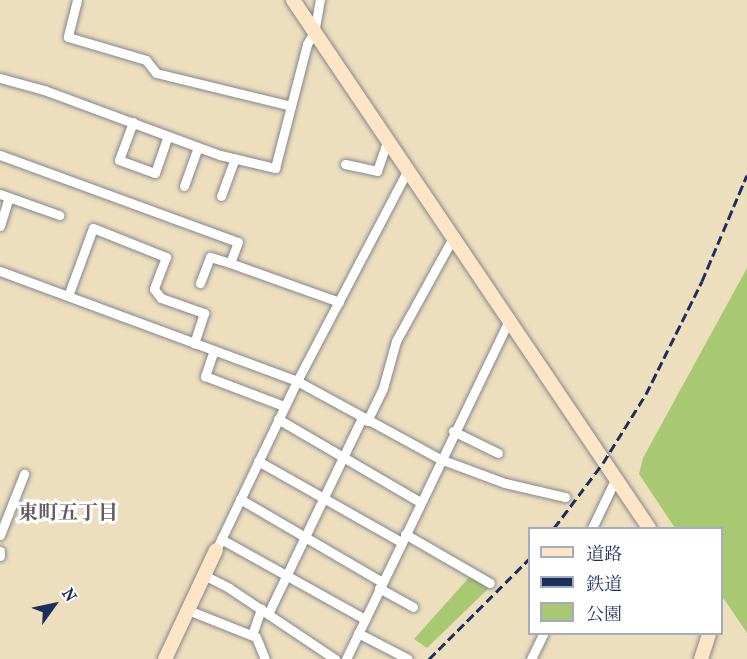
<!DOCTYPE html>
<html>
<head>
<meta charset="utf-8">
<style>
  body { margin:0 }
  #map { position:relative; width:747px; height:659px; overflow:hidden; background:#eddfbd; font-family:"IM FELL French Canon","Noto Serif JP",serif }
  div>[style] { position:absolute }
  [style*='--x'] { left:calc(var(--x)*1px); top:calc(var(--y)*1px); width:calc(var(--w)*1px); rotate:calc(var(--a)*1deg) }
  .green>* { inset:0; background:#a8c972 }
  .roads { filter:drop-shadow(0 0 2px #84878e) drop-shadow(0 0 2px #84878e) }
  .street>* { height:9px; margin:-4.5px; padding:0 4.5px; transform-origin:4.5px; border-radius:4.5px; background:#fff }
  .secondary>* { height:14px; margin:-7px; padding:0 7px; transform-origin:7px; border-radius:7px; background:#fde5c5 }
  .rail>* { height:3px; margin-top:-1.5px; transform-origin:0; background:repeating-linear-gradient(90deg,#1b2f5e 0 9px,transparent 0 13.5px) }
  span { translate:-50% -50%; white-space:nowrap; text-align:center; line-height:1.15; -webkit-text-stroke:6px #fff; paint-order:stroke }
  .neighbourhood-label { font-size:20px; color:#635c62; font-weight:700 }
  .legend { position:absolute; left:528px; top:527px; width:195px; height:108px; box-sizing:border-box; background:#fff; border:2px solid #a4acbf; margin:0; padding:8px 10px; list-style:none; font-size:18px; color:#1b2f5e }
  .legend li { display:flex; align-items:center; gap:12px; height:30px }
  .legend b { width:30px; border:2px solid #a4acbf }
  .north { position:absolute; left:24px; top:575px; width:60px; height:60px; -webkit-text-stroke:4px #fff; paint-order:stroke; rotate:57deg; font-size:16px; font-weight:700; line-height:24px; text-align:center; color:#1b2f5e }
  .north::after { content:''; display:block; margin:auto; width:21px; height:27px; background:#1b2f5e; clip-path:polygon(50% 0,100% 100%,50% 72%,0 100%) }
</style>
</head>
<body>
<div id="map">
  <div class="green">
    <div style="clip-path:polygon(747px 268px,747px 633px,722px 596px,722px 528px,675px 528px,639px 474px,643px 458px)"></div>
    <div style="clip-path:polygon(473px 573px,493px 584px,427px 648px,414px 639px)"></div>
  </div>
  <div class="roads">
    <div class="street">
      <div style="--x:77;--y:0;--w:38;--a:104"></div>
      <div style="--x:68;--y:37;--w:81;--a:16.4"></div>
      <div style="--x:146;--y:60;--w:16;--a:52"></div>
      <div style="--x:156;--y:73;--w:139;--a:13.7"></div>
      <div style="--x:0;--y:78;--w:46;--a:15.3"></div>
      <div style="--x:44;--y:90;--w:188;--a:20.3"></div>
      <div style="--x:220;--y:155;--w:57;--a:13.3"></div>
      <div style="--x:275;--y:168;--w:128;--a:-75.5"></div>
      <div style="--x:307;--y:44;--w:13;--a:-58"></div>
      <div style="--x:314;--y:33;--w:34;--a:-80"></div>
      <div style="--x:133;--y:122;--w:40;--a:110.2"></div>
      <div style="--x:119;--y:160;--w:38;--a:20"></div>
      <div style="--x:155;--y:173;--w:39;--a:-71"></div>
      <div style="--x:0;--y:155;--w:253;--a:20.1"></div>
      <div style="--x:238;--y:242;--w:22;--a:111"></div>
      <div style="--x:230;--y:263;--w:21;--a:-163"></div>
      <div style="--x:210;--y:257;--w:28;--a:111"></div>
      <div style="--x:345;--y:164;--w:33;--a:12"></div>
      <div style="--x:377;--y:171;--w:34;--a:-71"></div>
      <div style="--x:184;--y:186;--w:41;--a:-70.3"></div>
      <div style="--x:0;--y:194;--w:63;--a:19.6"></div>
      <div style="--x:221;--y:196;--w:40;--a:-69.8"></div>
      <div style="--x:0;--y:226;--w:30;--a:-73"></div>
      <div style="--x:230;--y:263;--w:116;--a:19.7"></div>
      <div style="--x:0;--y:271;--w:317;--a:20.3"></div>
      <div style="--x:297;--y:381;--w:163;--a:28.6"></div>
      <div style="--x:440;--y:459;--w:69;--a:20.3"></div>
      <div style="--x:505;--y:483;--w:62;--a:13.1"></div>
      <div style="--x:68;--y:296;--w:72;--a:-69.8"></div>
      <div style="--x:93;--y:228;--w:79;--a:21.7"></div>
      <div style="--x:166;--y:257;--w:34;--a:111"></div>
      <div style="--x:154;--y:289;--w:11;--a:52"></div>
      <div style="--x:161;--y:298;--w:46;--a:19.2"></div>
      <div style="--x:204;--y:313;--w:32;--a:108"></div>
      <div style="--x:214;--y:350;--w:28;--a:109"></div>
      <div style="--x:205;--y:376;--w:85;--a:20.8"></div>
      <div style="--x:278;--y:419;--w:164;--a:30.3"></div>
      <div style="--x:367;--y:421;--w:37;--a:-64"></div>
      <div style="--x:383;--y:388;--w:49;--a:-74.5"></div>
      <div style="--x:396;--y:341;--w:120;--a:-61.1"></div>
      <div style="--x:453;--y:431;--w:50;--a:26.1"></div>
      <div style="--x:258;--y:461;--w:164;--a:29.5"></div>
      <div style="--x:240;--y:499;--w:164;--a:30.3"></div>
      <div style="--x:592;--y:528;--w:53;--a:-64.4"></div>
      <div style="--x:405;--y:534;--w:98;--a:30"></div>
      <div style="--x:0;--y:535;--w:66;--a:-68.5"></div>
      <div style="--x:221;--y:539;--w:165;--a:29.1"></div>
      <div style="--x:216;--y:550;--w:187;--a:-64.4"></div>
      <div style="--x:297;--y:381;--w:238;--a:-62.3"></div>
      <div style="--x:0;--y:551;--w:5;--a:90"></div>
      <div style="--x:204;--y:575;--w:28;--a:27"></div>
      <div style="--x:229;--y:588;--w:128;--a:33.8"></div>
      <div style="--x:379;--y:588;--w:39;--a:29"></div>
      <div style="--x:188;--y:610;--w:73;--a:21.7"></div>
      <div style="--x:256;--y:637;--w:24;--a:68"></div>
      <div style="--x:268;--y:614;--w:217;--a:-64.4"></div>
      <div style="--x:358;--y:633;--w:56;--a:27.5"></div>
      <div style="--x:252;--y:635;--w:28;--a:-71"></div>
      <div style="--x:346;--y:659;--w:378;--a:-64.3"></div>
      <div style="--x:531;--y:659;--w:28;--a:-64"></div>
    </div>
    <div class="secondary">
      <div style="--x:293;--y:0;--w:637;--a:56.01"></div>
      <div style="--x:165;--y:659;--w:120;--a:-64.9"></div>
      <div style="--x:701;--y:659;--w:26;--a:-72"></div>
    </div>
  </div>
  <div class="rail">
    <div style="--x:554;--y:528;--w:81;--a:-53"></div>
    <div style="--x:603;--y:463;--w:81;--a:-58.1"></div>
    <div style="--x:646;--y:394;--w:126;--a:-63.6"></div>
    <div style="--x:702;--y:281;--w:115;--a:-67"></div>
    <div style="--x:429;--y:659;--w:143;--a:-45"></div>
  </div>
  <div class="neighbourhood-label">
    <span style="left:68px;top:512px">東町五丁目</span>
  </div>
  <ul class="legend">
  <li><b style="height:8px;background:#fde5c5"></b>道路</li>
  <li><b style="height:8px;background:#1b2f5e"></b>鉄道</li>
  <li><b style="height:16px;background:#a8c972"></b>公園</li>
  </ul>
  <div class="north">N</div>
</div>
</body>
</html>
